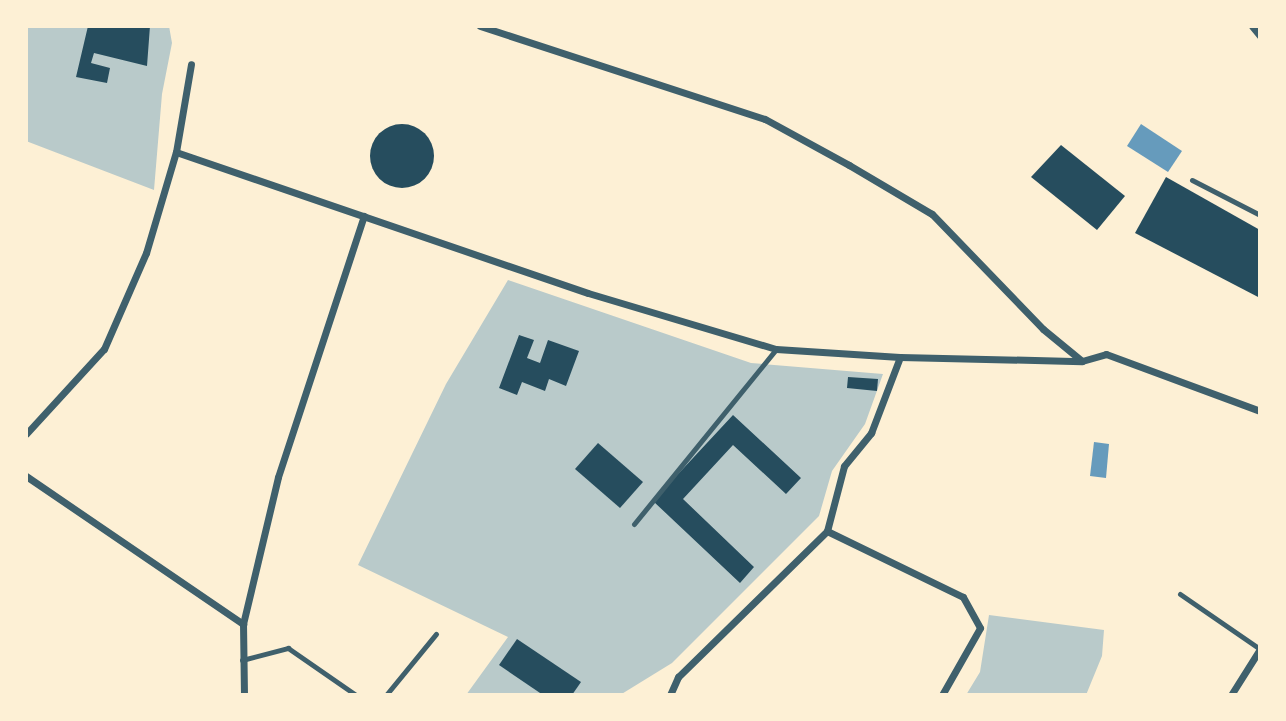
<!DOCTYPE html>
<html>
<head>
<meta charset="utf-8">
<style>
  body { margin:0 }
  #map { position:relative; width:1286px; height:721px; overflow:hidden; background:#fdf0d5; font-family:"IBM Plex Sans",sans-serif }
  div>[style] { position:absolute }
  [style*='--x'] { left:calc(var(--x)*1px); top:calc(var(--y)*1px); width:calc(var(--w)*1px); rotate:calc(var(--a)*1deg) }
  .green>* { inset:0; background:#b9caca }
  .water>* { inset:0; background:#669bbc }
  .building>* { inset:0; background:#264d5e }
  .round { border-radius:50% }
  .service>* { height:5px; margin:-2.5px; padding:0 2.5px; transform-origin:2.5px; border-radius:2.5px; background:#3f606c }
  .minor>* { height:7px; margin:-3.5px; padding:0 3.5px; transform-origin:3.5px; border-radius:3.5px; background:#3f606c }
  span { translate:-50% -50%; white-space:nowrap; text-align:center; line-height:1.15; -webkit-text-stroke:5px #fdf0d5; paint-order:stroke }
  .frame { position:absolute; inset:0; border:28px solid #fdf0d5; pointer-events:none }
</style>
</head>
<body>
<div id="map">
  <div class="green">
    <div style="clip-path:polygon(26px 26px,169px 26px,172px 43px,162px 94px,154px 190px,26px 141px)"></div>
    <div style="clip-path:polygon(508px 280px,751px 363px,883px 374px,865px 424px,832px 471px,819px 516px,672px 663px,620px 695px,466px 695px,508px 637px,358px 565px,446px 384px)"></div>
    <div style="clip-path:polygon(989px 615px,1104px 630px,1102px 656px,1086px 695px,966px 695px,980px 672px)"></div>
  </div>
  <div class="water">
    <div style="clip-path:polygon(1141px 124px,1182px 151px,1168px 172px,1127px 146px)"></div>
    <div style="clip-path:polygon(1094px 442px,1109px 444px,1106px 478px,1090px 476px)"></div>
  </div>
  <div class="building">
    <div style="clip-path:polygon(88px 26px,150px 26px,147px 66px,94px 53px,91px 63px,110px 68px,107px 83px,76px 77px)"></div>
    <div class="round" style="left:370px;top:124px;width:64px;height:64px"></div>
    <div style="clip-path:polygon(1061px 145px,1125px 196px,1097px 230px,1031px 177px)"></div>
    <div style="clip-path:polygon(1166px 177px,1260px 230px,1260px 298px,1135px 233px)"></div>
    <div style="clip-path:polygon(519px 335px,534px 340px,527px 358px,540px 363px,548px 340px,579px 351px,566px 386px,549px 379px,545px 391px,522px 382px,517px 395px,499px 388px)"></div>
    <div style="clip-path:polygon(848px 377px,878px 379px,877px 391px,847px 388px)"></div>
    <div style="clip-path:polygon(733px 415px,801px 478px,786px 494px,733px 445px,683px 499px,754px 567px,740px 583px,653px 501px)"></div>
    <div style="clip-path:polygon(598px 443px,643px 482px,620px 508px,575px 469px)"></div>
    <div style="clip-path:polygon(517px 639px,581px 682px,572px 695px,543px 695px,499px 665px)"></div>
  </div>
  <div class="service">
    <div style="--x:1192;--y:180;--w:76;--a:27.2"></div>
    <div style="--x:634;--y:524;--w:225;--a:-50.9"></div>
    <div style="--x:1180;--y:594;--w:97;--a:34.5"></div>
    <div style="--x:242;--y:660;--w:48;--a:-14.6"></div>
    <div style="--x:288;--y:648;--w:83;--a:34.7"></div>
    <div style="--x:386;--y:695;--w:79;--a:-50.7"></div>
  </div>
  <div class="minor">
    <div style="--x:480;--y:26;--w:300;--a:18.1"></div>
    <div style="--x:765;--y:119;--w:96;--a:28.7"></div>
    <div style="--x:849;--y:165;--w:96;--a:30.6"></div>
    <div style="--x:932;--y:214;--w:160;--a:46"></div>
    <div style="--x:1043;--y:329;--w:50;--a:39.4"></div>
    <div style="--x:1252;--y:26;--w:13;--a:51"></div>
    <div style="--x:176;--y:152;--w:435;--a:18.9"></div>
    <div style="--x:588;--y:293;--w:196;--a:16.6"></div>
    <div style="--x:776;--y:349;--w:124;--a:3.7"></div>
    <div style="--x:900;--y:357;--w:182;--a:1.3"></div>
    <div style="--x:1082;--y:361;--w:25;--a:-16"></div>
    <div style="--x:1106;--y:354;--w:164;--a:20.3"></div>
    <div style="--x:26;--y:434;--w:115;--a:-47.5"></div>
    <div style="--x:104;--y:349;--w:105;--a:-66.4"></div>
    <div style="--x:146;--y:253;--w:105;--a:-73.5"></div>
    <div style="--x:176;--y:152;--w:89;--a:-80.3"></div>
    <div style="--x:26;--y:476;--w:263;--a:34.3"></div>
    <div style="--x:827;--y:531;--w:151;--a:25.9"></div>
    <div style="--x:963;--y:597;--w:35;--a:61"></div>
    <div style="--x:980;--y:628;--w:77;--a:119.6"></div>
    <div style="--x:244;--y:695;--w:71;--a:-90.8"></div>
    <div style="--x:243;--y:624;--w:151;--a:-76.6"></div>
    <div style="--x:278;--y:477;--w:275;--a:-71.8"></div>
    <div style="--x:670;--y:695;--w:20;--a:-66"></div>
    <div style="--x:678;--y:677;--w:209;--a:-44.4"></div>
    <div style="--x:827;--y:531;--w:67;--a:-75.3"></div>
    <div style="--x:844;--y:466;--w:43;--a:-50.7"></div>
    <div style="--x:871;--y:433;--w:81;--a:-69.1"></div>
    <div style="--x:1231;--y:695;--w:54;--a:-57.8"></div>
  </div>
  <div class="frame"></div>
</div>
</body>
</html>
